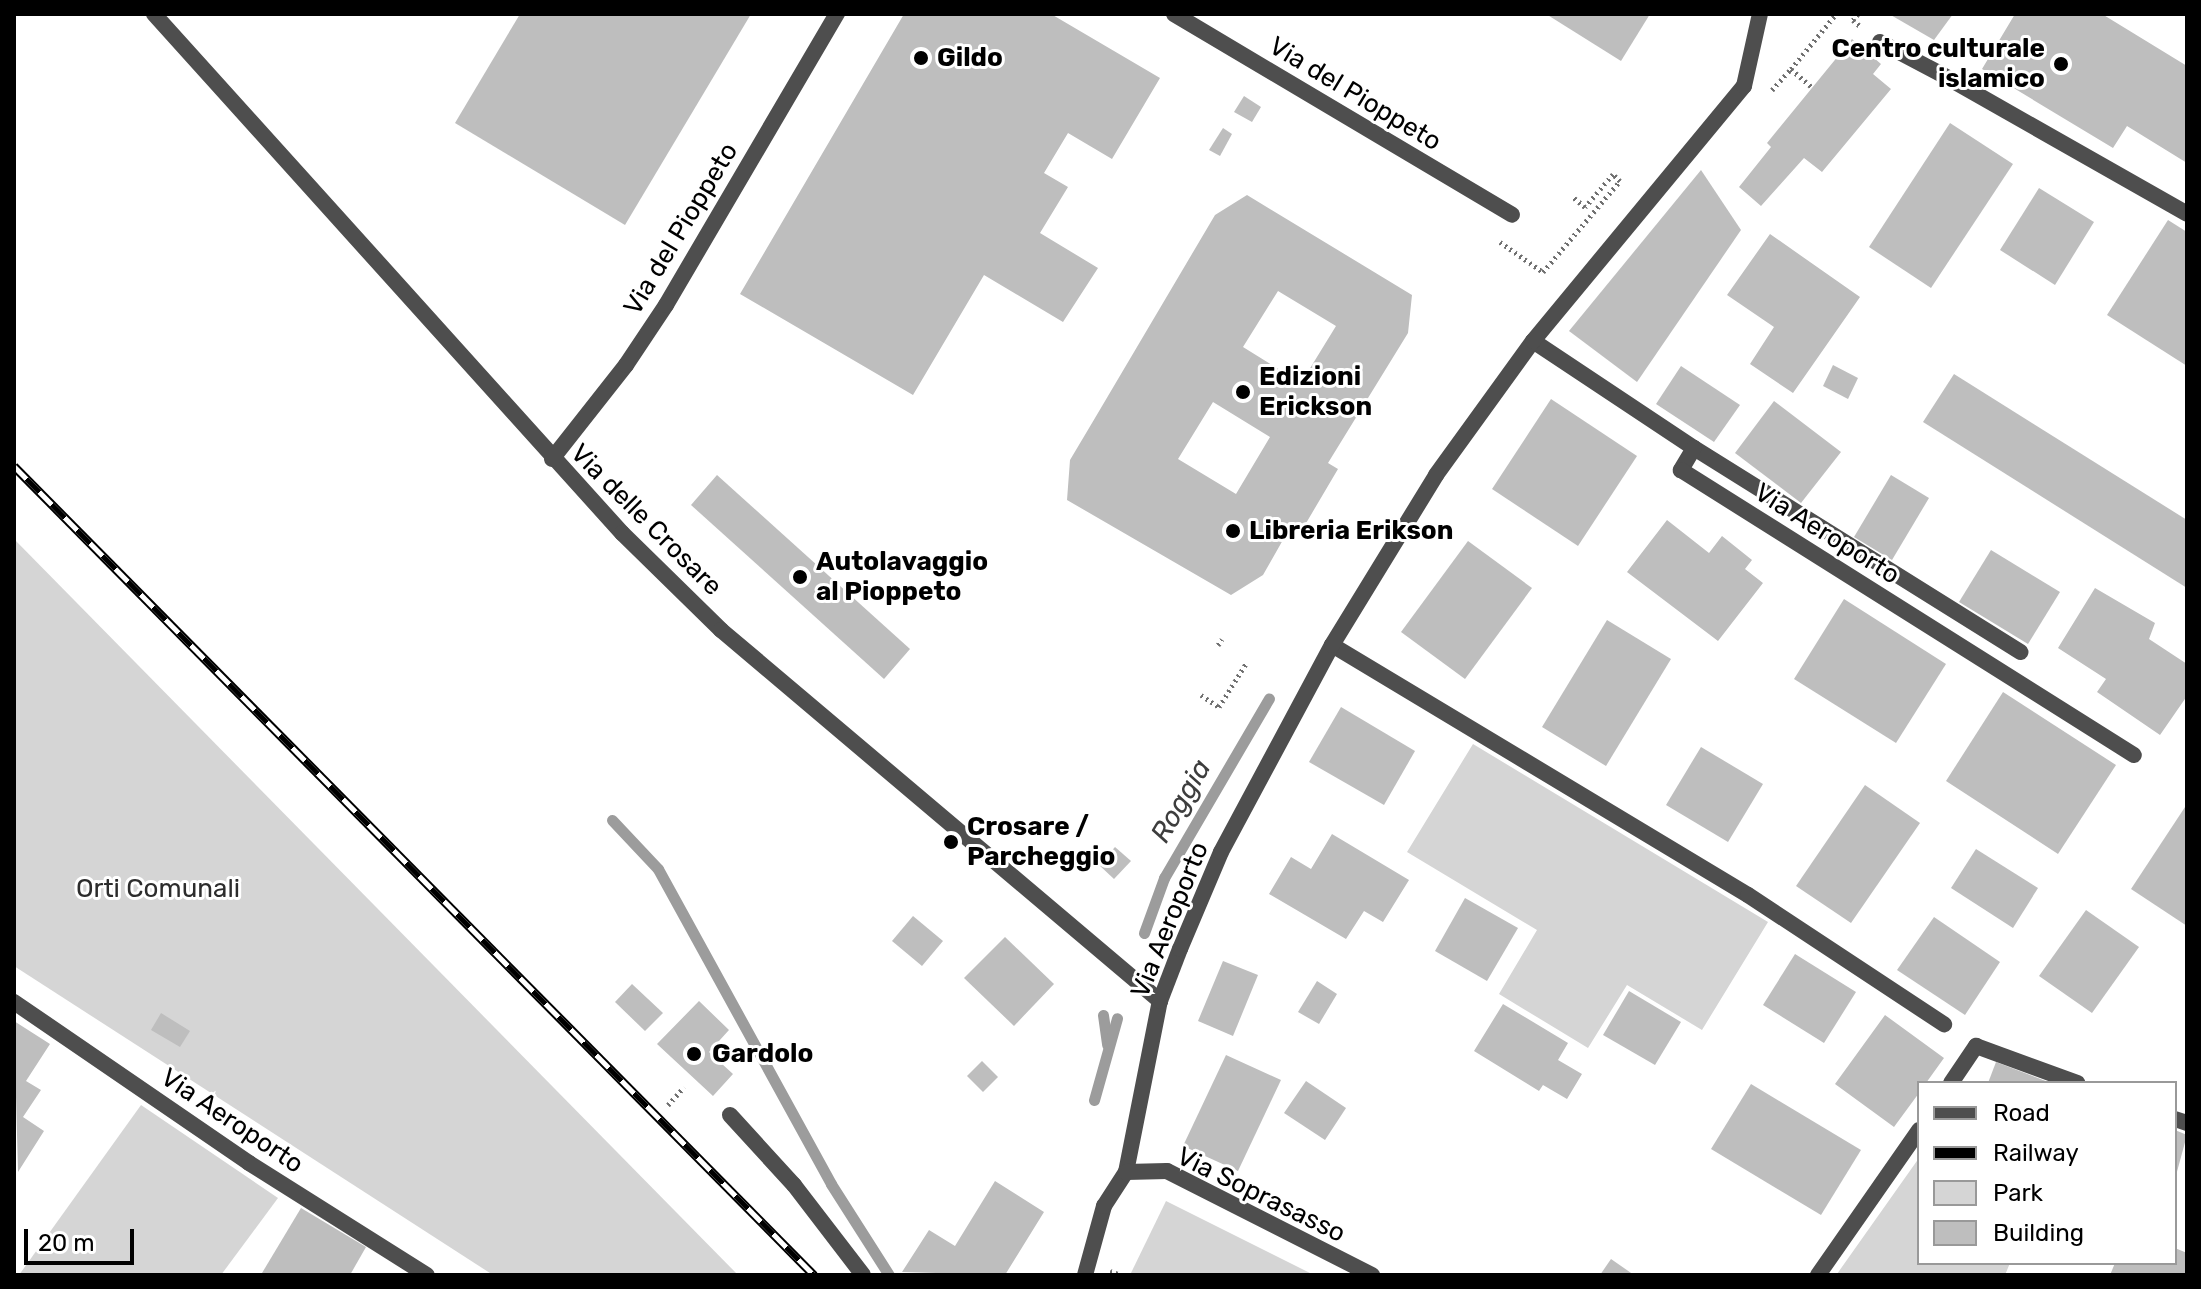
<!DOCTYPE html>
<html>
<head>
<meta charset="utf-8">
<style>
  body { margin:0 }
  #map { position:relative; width:2201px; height:1289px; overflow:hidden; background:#fff; font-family:Rubik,sans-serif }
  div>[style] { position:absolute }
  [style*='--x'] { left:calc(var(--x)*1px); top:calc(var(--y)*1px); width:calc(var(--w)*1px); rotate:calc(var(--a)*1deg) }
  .green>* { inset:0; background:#d5d5d5 }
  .stream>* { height:11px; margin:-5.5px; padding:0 5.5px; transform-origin:5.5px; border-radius:5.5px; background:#9c9c9c }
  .building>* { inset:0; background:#bebebe }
  .path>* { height:5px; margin-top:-2.5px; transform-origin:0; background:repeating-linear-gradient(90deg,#707070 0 2px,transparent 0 6px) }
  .service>* { height:16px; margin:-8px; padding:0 8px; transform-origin:8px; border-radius:8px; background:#4e4e4e }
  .minor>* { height:16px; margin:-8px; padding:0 8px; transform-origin:8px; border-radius:8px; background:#4e4e4e }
  .tertiary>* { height:16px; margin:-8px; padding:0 8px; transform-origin:8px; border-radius:8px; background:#4e4e4e }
  .rail>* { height:9px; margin-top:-4.5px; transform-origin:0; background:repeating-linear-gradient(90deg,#fff 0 18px,#000 0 36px); box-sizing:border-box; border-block:2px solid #000 }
  .dots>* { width:22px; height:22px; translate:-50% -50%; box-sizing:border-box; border:4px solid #fff; border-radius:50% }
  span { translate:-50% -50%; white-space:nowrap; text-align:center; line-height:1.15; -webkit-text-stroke:6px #fff; paint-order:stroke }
  .poi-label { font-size:26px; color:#000; font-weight:700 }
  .right { translate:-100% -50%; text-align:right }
  .left { translate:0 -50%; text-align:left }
  .street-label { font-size:26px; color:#000 }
  .park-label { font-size:26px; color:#2c2c2c }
  .water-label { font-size:28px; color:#3d3d3d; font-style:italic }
  .frame { position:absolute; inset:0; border:16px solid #000; pointer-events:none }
  .legend { position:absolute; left:1917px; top:1081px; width:260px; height:184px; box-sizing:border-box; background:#fff; border:2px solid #999; margin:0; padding:10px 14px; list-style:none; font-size:24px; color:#000 }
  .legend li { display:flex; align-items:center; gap:16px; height:40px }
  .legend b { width:40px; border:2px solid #999 }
  .scale { position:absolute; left:24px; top:1229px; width:110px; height:36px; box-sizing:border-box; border:4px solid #000; border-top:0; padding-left:10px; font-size:24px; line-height:28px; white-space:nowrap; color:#000; -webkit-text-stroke:6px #fff; paint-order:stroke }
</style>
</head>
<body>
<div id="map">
  <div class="green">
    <div style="clip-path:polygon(15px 540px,738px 1275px,493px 1275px,14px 966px)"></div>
    <div style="clip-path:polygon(1473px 744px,1768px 922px,1702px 1030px,1627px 985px,1588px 1048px,1499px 994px,1537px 930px,1407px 852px)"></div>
    <div style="clip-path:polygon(141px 1105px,278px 1198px,221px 1275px,19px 1275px)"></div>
    <div style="clip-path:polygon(1919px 1158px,1919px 1263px,2010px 1263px,2005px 1275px,1837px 1274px)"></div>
    <div style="clip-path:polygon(1166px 1201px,1314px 1275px,1130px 1275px)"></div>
  </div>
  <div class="stream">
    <div style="--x:612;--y:820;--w:67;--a:46.8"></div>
    <div style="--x:658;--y:869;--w:359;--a:61.2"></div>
    <div style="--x:831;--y:1184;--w:108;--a:57.5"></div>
    <div style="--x:1144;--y:933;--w:59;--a:-70"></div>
    <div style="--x:1164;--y:878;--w:208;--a:-59.7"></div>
    <div style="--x:1103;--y:1015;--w:30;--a:82"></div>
    <div style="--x:1094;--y:1100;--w:85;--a:-74.3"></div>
  </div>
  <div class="building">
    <div style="clip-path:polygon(520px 14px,751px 14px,625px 225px,455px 123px)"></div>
    <div style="clip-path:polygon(904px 14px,1051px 14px,1160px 78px,1112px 159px,1068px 133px,1044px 173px,1068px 187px,1040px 233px,1098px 268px,1063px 322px,984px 275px,913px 395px,740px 294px)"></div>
    <div style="clip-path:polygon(1546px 14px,1650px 14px,1621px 61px)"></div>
    <div style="clip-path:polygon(1889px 14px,1953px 14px,1934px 40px)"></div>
    <div style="clip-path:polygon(2015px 14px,2102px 14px,2187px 66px,2187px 163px,2127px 126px,2113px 148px,1982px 69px)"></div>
    <div style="clip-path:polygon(1852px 39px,1881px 64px,1873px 74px,1891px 89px,1822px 172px,1804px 158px,1761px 206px,1739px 187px,1771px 147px,1767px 143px)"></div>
    <div style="clip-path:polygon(1244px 96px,1261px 107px,1252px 122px,1234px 112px)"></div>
    <div style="clip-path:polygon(1950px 123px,2013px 164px,1931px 288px,1869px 247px)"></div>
    <div style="clip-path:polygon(1223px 128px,1232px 134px,1220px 156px,1209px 150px)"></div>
    <div style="clip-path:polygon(1701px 170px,1741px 230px,1637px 382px,1569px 331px)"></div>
    <div style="clip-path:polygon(2039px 188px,2094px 222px,2055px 285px,2000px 250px)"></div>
    <div style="clip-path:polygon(evenodd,1247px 195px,1412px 295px,1408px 333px,1328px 463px,1338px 469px,1302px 530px,1292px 524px,1263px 575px,1231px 595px,1067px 500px,1070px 460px,1095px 418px,1215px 215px,1247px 195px,1278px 291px,1336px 326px,1301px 383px,1243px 347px,1278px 291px,1247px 195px,1213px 402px,1270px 437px,1236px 494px,1178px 459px,1213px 402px)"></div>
    <div style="clip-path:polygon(2168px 220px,2187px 232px,2187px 366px,2107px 315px)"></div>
    <div style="clip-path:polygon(1770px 234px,1860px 297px,1793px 393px,1750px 364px,1774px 327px,1727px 295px)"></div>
    <div style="clip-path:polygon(1833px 365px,1858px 378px,1848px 399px,1823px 386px)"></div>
    <div style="clip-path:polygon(1681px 366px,1740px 405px,1714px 442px,1656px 404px)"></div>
    <div style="clip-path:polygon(1954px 374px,2187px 520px,2187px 588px,1923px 422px)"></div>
    <div style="clip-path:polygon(1551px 399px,1637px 456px,1578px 546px,1492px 489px)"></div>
    <div style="clip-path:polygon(1774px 401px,1841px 452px,1801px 503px,1735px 453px)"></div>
    <div style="clip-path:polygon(717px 475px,910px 649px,884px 679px,691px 505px)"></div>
    <div style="clip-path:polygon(1891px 475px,1929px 498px,1892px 560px,1854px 537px)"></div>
    <div style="clip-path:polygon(1667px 520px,1709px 553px,1722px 536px,1752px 560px,1745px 569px,1763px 583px,1718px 641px,1627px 572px)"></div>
    <div style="clip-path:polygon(1468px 541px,1532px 588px,1465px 679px,1401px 632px)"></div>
    <div style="clip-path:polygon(1991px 550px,2060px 592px,2028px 644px,1959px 602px)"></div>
    <div style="clip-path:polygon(2095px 588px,2155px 623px,2149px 639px,2187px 664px,2187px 696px,2160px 735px,2097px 692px,2106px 679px,2058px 648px)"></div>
    <div style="clip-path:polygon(1844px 599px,1946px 664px,1896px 743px,1794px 679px)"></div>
    <div style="clip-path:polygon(1607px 620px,1671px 659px,1606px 766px,1542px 727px)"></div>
    <div style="clip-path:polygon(2003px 692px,2116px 765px,2058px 854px,1946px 781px)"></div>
    <div style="clip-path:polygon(1341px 707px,1415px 751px,1384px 805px,1309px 762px)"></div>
    <div style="clip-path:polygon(1701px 747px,1763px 784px,1728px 842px,1666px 805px)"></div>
    <div style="clip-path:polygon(1865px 785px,1920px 823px,1851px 923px,1796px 886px)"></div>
    <div style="clip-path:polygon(2187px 804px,2187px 926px,2131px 889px)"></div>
    <div style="clip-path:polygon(1332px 834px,1409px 880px,1383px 922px,1364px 911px,1346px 939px,1269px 894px,1291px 857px,1311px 869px)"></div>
    <div style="clip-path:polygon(1115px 847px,1131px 861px,1114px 879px,1099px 865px)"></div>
    <div style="clip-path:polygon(1976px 849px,2038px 888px,2013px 928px,1951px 888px)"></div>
    <div style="clip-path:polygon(1465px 898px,1518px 928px,1487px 981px,1435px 951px)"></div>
    <div style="clip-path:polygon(2086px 910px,2139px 947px,2092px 1013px,2039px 976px)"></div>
    <div style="clip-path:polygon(913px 916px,943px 941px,922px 966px,892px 941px)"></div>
    <div style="clip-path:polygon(1934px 917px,2000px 962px,1965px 1015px,1897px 970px)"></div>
    <div style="clip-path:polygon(1005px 937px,1054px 984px,1014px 1026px,964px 978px)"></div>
    <div style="clip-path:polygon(1795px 954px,1856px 992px,1824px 1043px,1763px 1005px)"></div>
    <div style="clip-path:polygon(1223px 961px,1258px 975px,1233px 1036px,1198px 1021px)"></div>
    <div style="clip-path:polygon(1317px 981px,1337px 994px,1319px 1024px,1298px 1012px)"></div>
    <div style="clip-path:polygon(632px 984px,663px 1013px,645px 1031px,615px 1002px)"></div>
    <div style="clip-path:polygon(1629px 991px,1681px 1022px,1655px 1065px,1603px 1035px)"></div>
    <div style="clip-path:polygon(699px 1001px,729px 1030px,709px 1052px,733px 1074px,713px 1096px,657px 1044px)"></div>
    <div style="clip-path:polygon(1503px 1004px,1568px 1043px,1558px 1060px,1582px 1074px,1567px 1099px,1543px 1085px,1539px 1091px,1474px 1051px)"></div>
    <div style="clip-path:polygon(161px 1013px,190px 1031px,180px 1047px,151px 1030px)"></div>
    <div style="clip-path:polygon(1885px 1015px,1944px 1058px,1926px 1083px,1919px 1083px,1919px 1093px,1894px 1127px,1835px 1084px)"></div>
    <div style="clip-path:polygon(14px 1021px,50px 1044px,26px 1081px,41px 1090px,23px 1117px,44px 1131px,18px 1172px)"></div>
    <div style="clip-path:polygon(1226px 1055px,1281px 1080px,1238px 1171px,1183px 1146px)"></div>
    <div style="clip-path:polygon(982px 1061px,998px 1077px,983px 1092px,967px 1076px)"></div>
    <div style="clip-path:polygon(1996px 1062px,2051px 1083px,1988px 1083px)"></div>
    <div style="clip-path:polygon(1306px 1081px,1346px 1108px,1325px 1140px,1284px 1113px)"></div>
    <div style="clip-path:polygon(1751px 1084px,1861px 1150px,1821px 1215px,1711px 1149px)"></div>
    <div style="clip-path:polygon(2175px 1130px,2187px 1135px,2175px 1179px)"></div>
    <div style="clip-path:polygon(995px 1181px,1044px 1212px,1005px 1275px,902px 1272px,929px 1230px,955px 1246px)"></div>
    <div style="clip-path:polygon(301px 1208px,366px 1247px,350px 1275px,262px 1273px)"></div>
    <div style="clip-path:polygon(2175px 1248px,2187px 1253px,2187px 1275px,2110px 1275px,2115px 1263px,2175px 1263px)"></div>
    <div style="clip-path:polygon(1611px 1259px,1634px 1275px,1600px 1275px)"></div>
  </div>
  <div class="path">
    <div style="--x:1858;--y:14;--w:8;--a:130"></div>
    <div style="--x:1853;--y:20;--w:11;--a:41"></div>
    <div style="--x:1791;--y:69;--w:71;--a:-50.7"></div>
    <div style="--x:1772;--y:90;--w:28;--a:-48"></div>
    <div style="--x:1791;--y:69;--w:28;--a:41"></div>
    <div style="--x:1500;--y:242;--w:52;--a:34.9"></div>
    <div style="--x:1543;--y:272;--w:119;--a:-49.8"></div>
    <div style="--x:1620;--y:181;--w:10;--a:-135"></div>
    <div style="--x:1613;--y:174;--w:43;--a:130.3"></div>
    <div style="--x:1585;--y:207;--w:16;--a:-140"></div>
    <div style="--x:1218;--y:645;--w:7;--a:-56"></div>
    <div style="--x:1201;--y:695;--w:22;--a:34"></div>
    <div style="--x:1219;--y:707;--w:53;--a:-58.1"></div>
    <div style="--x:668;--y:1105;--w:24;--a:-48"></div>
    <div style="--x:1110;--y:1271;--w:12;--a:20"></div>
  </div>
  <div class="service">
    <div style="--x:1880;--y:42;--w:69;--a:27.7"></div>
    <div style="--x:1694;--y:448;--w:385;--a:32"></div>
    <div style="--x:1951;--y:1083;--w:45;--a:-56"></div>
    <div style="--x:1976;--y:1046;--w:108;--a:20.1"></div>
    <div style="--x:730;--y:1115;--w:95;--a:47.6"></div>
    <div style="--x:794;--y:1185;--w:113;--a:52.5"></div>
    <div style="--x:2175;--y:1119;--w:13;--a:18"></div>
    <div style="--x:1818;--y:1275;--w:177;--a:-55.1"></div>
  </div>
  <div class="minor">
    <div style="--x:154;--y:14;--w:699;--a:47.96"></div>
    <div style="--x:622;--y:533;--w:139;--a:44.4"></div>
    <div style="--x:721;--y:630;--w:575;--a:40.2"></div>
    <div style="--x:1174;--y:14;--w:393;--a:30.7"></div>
    <div style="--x:1941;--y:74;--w:283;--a:29.6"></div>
    <div style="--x:1533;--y:341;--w:193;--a:33.6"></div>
    <div style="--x:1694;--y:448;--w:26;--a:121"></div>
    <div style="--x:1681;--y:470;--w:535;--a:32.18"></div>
    <div style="--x:552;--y:459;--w:120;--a:-51.8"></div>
    <div style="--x:626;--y:365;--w:72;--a:-56.3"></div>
    <div style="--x:666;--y:305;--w:338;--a:-59.6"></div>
    <div style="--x:1332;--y:645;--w:485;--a:31"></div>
    <div style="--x:1748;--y:895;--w:235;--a:33.4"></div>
    <div style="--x:14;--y:1002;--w:285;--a:34.4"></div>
    <div style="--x:249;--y:1163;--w:210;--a:32.2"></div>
    <div style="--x:1126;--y:1172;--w:174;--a:-78.8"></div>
    <div style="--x:1160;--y:1001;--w:56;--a:-69"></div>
    <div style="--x:1180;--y:949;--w:105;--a:-67.1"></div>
    <div style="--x:1221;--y:852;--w:235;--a:-61.8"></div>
    <div style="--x:1332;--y:645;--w:199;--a:-58.5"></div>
    <div style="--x:1436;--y:475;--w:165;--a:-54.1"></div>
    <div style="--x:1533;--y:341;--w:331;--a:-50.4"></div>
    <div style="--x:1744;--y:86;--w:74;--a:-77.5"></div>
  </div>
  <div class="tertiary">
    <div style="--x:1085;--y:1275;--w:72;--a:-74.6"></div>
    <div style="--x:1104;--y:1206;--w:40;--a:-57.1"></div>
    <div style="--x:1126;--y:1172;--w:41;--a:-1.4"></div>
    <div style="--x:1167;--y:1171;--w:230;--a:26.9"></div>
  </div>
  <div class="rail">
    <div style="--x:14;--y:466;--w:1138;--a:45.32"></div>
  </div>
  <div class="dots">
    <div style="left:921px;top:58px;background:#000"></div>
    <div style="left:2061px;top:64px;background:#000"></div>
    <div style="left:1243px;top:392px;background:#000"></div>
    <div style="left:1233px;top:531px;background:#000"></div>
    <div style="left:800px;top:577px;background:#000"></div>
    <div style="left:951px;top:842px;background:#000"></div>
    <div style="left:694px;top:1054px;background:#000"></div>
  </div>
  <div class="poi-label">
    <span class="right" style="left:2045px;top:64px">Centro culturale<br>islamico</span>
    <span class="left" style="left:937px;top:58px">Gildo</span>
    <span class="left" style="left:1259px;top:392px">Edizioni<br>Erickson</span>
    <span class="left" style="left:1249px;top:531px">Libreria Erikson</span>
    <span class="left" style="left:816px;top:577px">Autolavaggio<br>al Pioppeto</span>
    <span class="left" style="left:967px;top:842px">Crosare /<br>Parcheggio</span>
    <span class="left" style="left:712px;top:1054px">Gardolo</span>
  </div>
  <div class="street-label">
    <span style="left:1355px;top:94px;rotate:31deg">Via del Pioppeto</span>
    <span style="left:681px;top:229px;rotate:-59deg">Via del Pioppeto</span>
    <span style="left:646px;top:520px;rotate:45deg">Via delle Crosare</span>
    <span style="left:1827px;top:534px;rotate:32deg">Via Aeroporto</span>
    <span style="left:1170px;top:920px;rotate:-68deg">Via Aeroporto</span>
    <span style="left:232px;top:1121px;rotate:34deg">Via Aeroporto</span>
    <span style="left:1261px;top:1195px;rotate:26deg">Via Soprasasso</span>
  </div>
  <div class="park-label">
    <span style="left:158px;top:889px">Orti Comunali</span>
  </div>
  <div class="water-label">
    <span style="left:1181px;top:801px;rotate:-60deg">Roggia</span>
  </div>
  <div class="frame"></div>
  <ul class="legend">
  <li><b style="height:10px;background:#4e4e4e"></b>Road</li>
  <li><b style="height:10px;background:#000"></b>Railway</li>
  <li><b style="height:22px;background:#d5d5d5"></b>Park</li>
  <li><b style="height:22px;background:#bebebe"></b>Building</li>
  </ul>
  <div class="scale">20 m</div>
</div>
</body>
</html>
